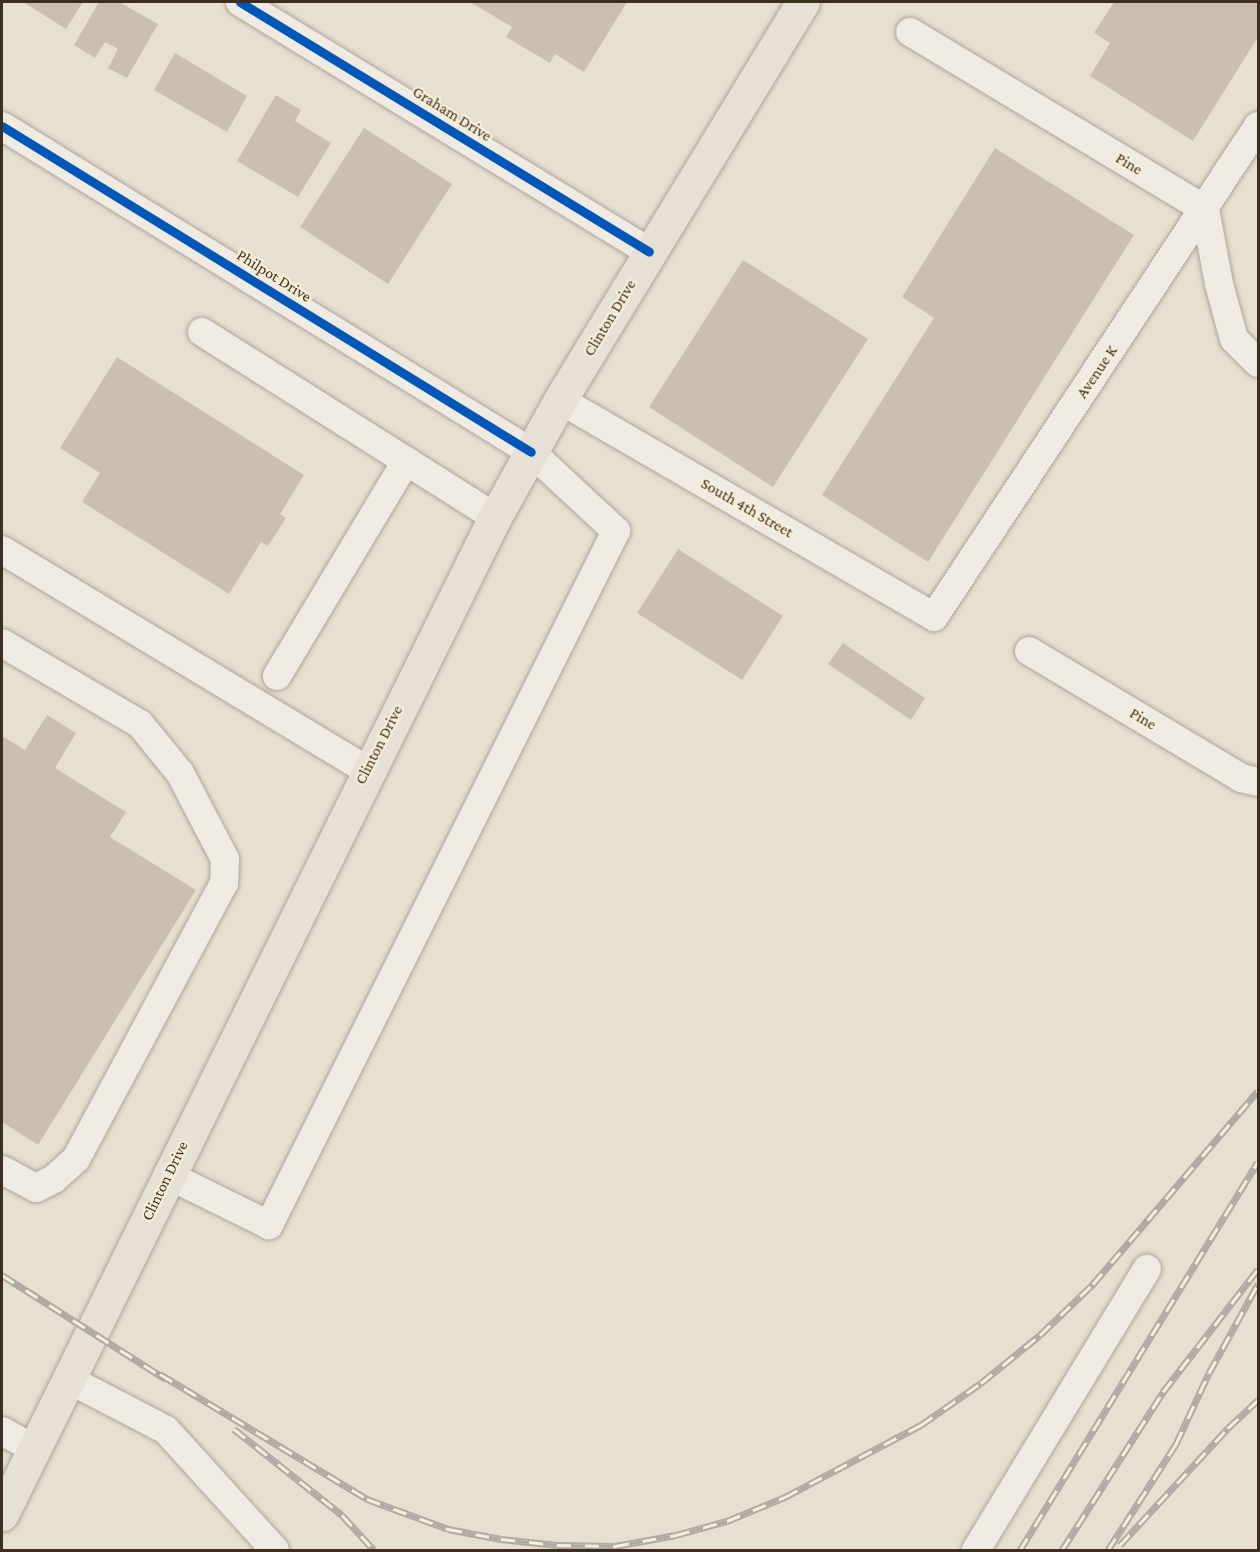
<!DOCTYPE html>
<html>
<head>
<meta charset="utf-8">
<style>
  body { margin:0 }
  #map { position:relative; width:1260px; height:1552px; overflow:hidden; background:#e7e0d1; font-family:"Crimson Pro",serif }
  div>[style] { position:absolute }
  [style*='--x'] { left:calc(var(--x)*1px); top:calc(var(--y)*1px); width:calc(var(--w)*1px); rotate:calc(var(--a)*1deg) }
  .building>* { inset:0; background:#cbbfb2 }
  .roads { filter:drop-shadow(0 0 2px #ada599) drop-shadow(0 0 2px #ada599) }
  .minor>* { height:28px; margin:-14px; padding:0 14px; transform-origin:14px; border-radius:14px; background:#efebe3 }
  .major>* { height:33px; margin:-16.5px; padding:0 16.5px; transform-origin:16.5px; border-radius:16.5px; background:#e6e1d4 }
  .rail>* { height:7px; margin-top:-3.5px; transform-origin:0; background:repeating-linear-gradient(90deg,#f7eed8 0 14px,#afaaa2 0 28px); box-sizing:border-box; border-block:2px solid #afaaa2 }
  .cycleway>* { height:9px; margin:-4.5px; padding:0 4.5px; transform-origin:4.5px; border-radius:4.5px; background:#0057b8 }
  span { translate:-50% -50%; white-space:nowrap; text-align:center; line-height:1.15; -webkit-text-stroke:4.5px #f7eed8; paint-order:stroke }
  .street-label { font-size:16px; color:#3d2e20 }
  .frame { position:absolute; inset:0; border:3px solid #3d2e20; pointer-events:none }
</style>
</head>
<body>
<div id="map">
  <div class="building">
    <div style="clip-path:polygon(23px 2px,83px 2px,66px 29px)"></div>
    <div style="clip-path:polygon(99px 2px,119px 2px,158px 24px,127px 78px,108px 68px,118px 49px,105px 42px,95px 58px,74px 45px)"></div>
    <div style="clip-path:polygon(470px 2px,627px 2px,584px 72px,555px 54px,550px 63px,506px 37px,512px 27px)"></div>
    <div style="clip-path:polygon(1114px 2px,1258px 2px,1258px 37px,1193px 141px,1090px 76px,1110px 43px,1094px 33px)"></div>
    <div style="clip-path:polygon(175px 53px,247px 96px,227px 132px,154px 90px)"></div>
    <div style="clip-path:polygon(276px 95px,301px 110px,295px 121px,331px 143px,298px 197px,237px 161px)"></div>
    <div style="clip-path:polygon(364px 128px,452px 184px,388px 284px,300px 227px)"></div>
    <div style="clip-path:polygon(995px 148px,1134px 235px,928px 562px,822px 495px,934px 318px,902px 297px)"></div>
    <div style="clip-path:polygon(743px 260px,868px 339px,773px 487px,649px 407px)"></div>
    <div style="clip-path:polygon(117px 357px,304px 475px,280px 514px,286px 518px,268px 546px,261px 542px,229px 594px,82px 502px,100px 473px,60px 448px)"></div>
    <div style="clip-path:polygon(678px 549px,783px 616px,742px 680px,637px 613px)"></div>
    <div style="clip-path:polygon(843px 643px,925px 698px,911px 720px,828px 664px)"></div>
    <div style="clip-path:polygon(47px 715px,76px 733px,55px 768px,126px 812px,110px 837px,196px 890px,38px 1145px,2px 1122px,2px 736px,25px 750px)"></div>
  </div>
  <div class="roads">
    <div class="minor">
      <div style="--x:240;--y:2;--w:479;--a:31.4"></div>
      <div style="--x:910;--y:32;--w:344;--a:31"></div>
      <div style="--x:1205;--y:209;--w:76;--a:79.4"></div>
      <div style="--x:1219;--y:284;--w:57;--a:74.7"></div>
      <div style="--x:1234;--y:339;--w:34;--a:45"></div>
      <div style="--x:2;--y:126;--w:621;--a:31.64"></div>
      <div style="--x:531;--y:452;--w:116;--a:42.9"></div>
      <div style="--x:616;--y:531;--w:776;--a:116.57"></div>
      <div style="--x:269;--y:1225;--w:113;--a:-153.7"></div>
      <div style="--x:202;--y:332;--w:347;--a:32.3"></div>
      <div style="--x:560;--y:400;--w:432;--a:30.1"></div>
      <div style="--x:934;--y:617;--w:588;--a:-56.58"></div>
      <div style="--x:2;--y:550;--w:425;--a:31.1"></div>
      <div style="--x:2;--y:643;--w:160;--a:30.4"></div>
      <div style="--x:140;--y:724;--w:63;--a:50.8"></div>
      <div style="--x:180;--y:773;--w:97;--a:62.4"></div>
      <div style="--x:225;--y:859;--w:24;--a:92"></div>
      <div style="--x:224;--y:883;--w:313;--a:118.2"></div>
      <div style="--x:76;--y:1159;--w:30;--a:138"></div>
      <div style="--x:54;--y:1179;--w:20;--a:153"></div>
      <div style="--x:36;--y:1188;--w:38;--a:-152"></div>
      <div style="--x:1029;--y:651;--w:247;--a:30.9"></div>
      <div style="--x:1241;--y:778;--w:17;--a:13"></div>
      <div style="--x:277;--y:676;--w:251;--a:-59"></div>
      <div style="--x:68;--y:1379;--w:110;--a:27.5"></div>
      <div style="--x:166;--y:1430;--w:162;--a:47.8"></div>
      <div style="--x:2;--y:1431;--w:38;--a:29"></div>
      <div style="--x:976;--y:1550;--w:329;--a:-58.7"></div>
    </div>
    <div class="major">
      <div style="--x:2;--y:1514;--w:1112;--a:-63.69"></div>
      <div style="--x:495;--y:517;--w:134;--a:-60.9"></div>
      <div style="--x:560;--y:400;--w:466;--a:-58.6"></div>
    </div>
  </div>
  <div class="rail">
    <div style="--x:2;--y:1275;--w:194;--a:32.4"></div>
    <div style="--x:160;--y:1374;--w:242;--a:31.1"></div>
    <div style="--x:367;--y:1499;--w:86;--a:20.3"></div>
    <div style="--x:448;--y:1529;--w:54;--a:10.7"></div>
    <div style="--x:501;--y:1539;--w:56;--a:6.1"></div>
    <div style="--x:557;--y:1545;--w:58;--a:1"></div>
    <div style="--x:615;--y:1546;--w:62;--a:-10.2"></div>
    <div style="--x:676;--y:1535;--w:53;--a:-15.4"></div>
    <div style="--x:727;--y:1521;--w:63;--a:-22.5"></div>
    <div style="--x:785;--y:1497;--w:154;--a:-27.9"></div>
    <div style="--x:921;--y:1425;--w:73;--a:-35"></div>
    <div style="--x:981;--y:1383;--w:76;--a:-39.1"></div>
    <div style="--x:1040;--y:1335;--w:74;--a:-43.9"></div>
    <div style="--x:1093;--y:1284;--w:254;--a:-49.5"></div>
    <div style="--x:234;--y:1429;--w:138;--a:38.5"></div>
    <div style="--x:342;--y:1515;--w:47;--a:47.6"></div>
    <div style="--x:1120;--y:1545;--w:159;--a:-47.3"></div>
    <div style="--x:1228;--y:1428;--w:41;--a:-43"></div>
    <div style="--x:1020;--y:1550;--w:455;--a:-58.5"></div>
    <div style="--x:1062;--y:1550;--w:188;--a:-57.4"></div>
    <div style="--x:1163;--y:1392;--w:155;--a:-52.3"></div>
    <div style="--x:1108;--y:1550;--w:126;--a:-57.3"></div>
    <div style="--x:1176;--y:1444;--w:78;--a:-65.1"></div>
    <div style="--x:1209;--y:1373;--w:102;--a:-61.2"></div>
  </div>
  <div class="cycleway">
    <div style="--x:240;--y:2;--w:479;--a:31.4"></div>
    <div style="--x:2;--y:126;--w:621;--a:31.64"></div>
  </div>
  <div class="street-label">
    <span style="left:452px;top:114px;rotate:32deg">Graham Drive</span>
    <span style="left:1129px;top:164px;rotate:31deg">Pine</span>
    <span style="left:274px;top:276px;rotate:32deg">Philpot Drive</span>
    <span style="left:610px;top:318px;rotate:-59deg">Clinton Drive</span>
    <span style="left:1097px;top:372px;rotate:-56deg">Avenue K</span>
    <span style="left:747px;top:508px;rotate:30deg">South 4th Street</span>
    <span style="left:1143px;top:719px;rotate:31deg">Pine</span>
    <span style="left:379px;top:745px;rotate:-63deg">Clinton Drive</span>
    <span style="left:165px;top:1181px;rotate:-64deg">Clinton Drive</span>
  </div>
  <div class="frame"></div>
</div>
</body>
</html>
